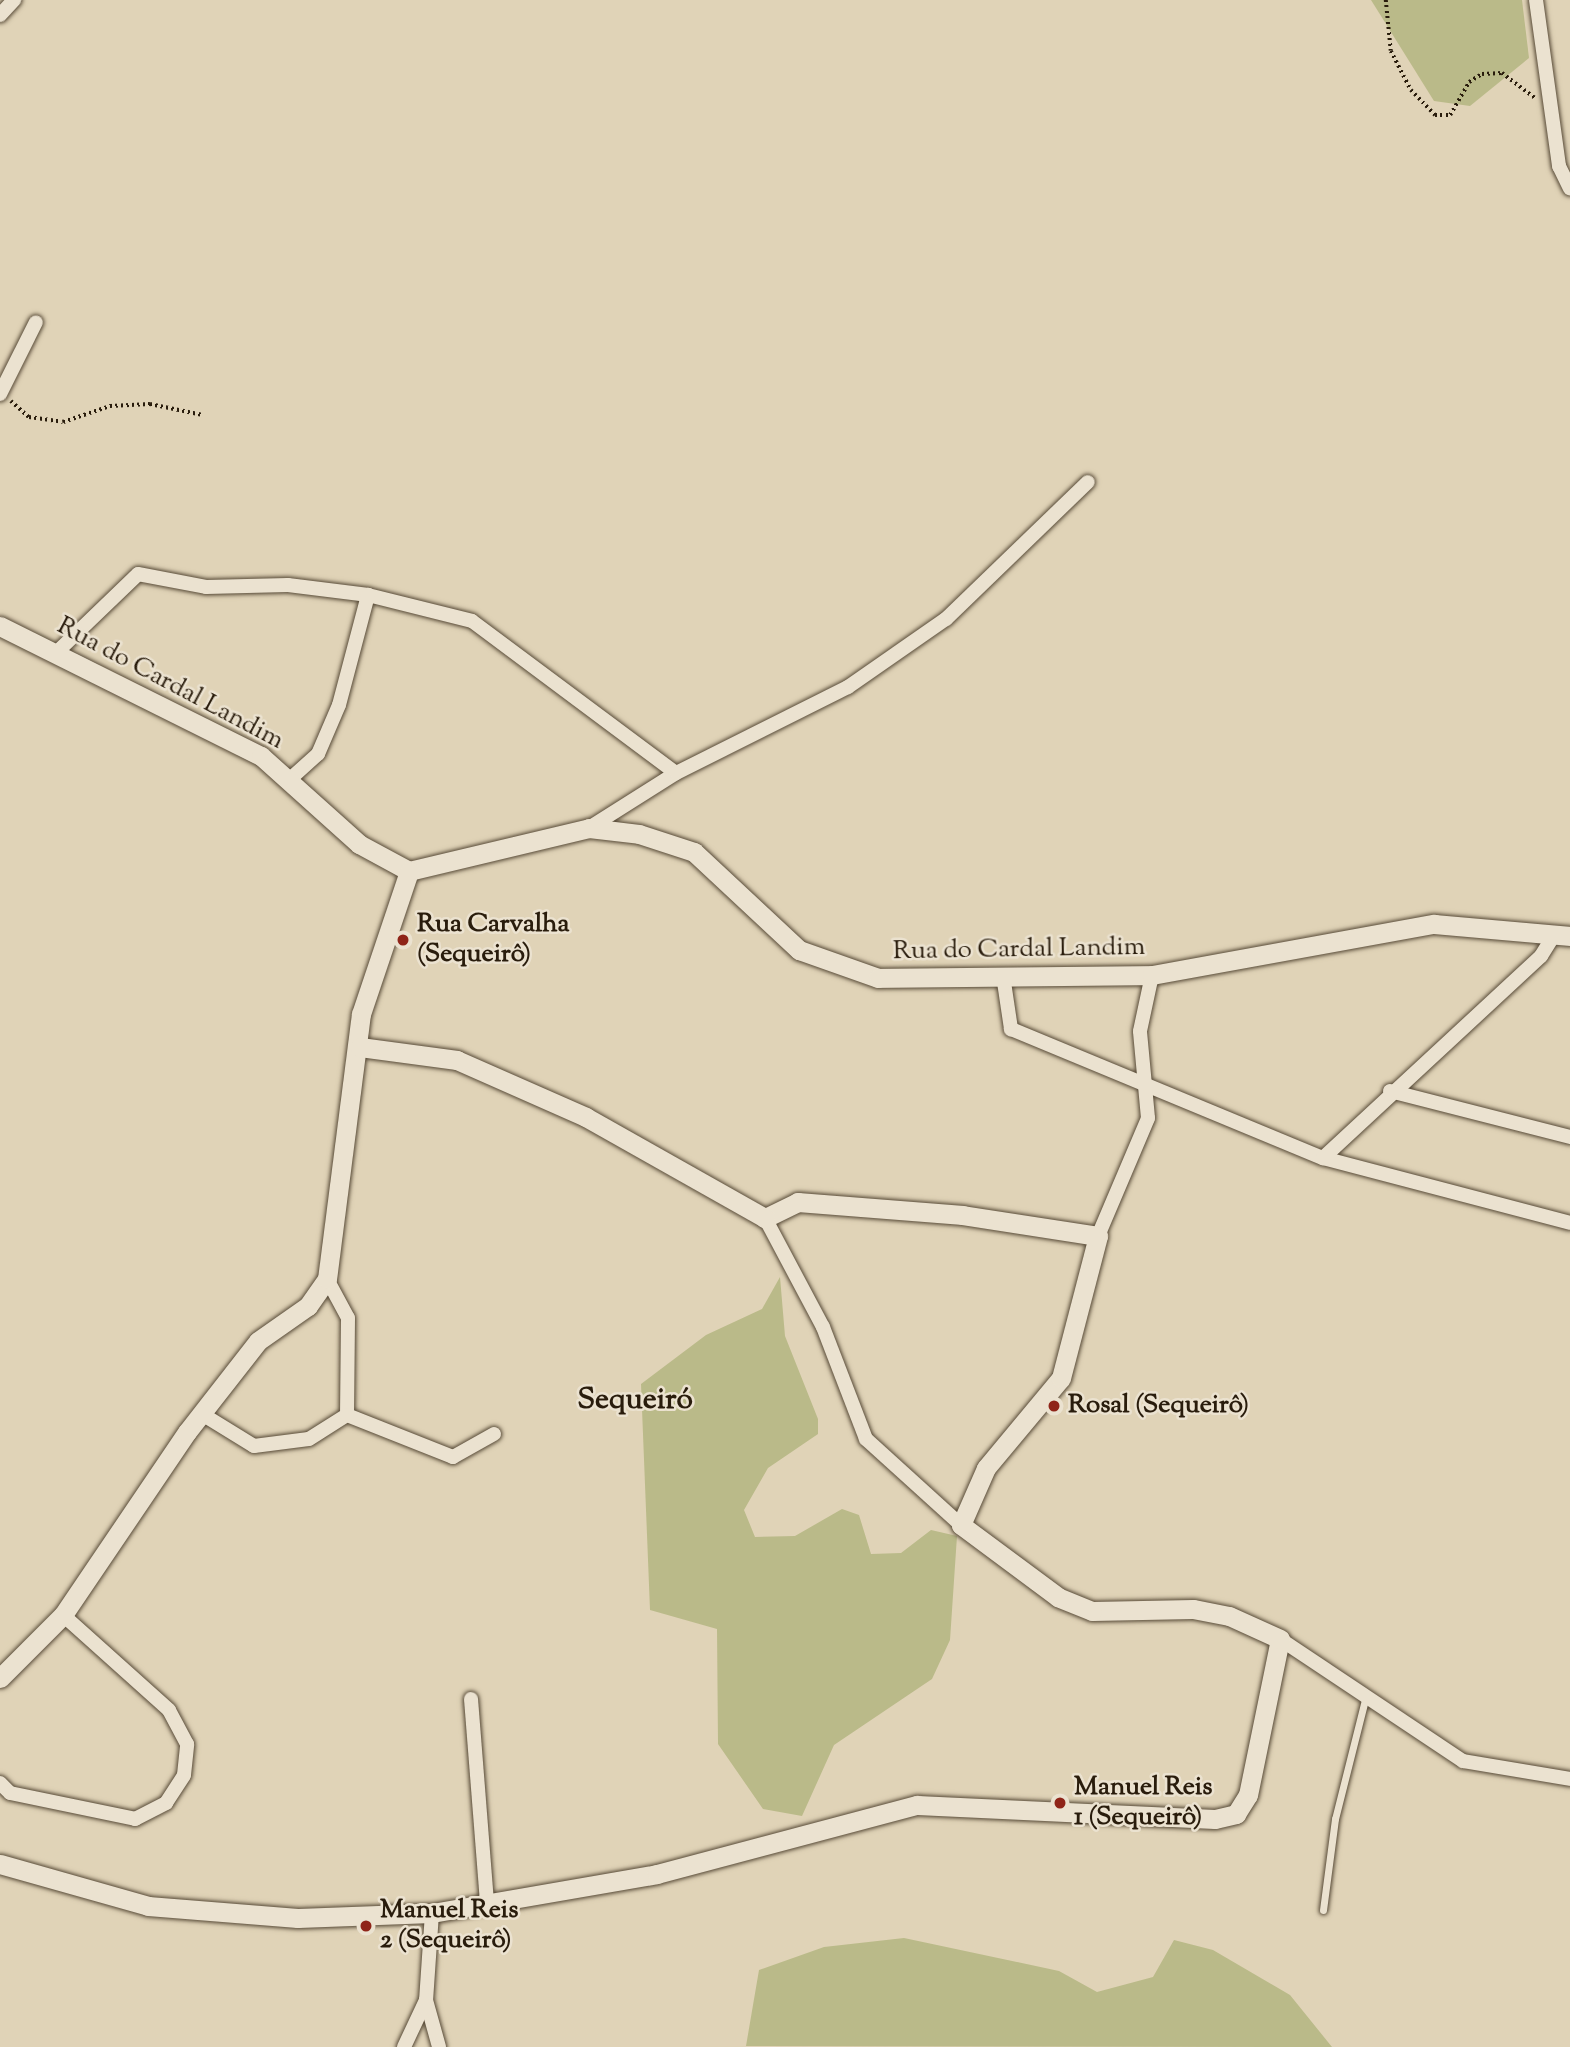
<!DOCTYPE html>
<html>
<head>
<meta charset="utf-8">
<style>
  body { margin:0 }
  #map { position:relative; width:1570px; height:2047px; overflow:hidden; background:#e0d3b7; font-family:"Sorts Mill Goudy",serif }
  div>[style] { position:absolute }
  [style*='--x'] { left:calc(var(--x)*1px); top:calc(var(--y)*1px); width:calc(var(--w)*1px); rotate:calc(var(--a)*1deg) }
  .green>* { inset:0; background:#baba89 }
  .path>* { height:3.5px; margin-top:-1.75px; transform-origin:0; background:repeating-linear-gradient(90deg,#291c0c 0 2px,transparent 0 5.5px) }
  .roads { filter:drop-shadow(0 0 2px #574a37) drop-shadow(0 0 2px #574a37) }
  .lane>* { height:7px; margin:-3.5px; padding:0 3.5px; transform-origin:3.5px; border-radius:3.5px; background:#ebe2d0 }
  .street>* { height:14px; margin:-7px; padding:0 7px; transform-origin:7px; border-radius:7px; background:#ebe2d0 }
  .secondary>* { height:19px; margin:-9.5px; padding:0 9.5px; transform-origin:9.5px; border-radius:9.5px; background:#ebe2d0 }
  .dots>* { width:19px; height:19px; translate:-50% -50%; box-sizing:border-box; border:4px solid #ebe2d0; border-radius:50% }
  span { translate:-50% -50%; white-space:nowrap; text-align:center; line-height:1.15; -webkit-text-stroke:5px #ebe2d0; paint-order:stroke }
  .street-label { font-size:26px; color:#291c0c }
  .poi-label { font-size:26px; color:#291c0c; font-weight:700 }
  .left { translate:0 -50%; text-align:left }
  .quarter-label { font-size:30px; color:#291c0c; font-weight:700 }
</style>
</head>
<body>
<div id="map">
  <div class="green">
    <div style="clip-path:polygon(1371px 0,1522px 0,1529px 58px,1470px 106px,1434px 101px)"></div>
    <div style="clip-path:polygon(780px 1277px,785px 1336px,818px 1419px,818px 1434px,768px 1468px,744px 1510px,755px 1537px,795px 1536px,842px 1509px,859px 1515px,871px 1554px,901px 1553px,931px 1530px,957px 1536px,950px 1640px,932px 1679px,834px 1745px,802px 1816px,763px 1809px,718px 1744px,717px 1629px,650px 1610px,641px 1384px,706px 1335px,762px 1309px)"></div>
    <div style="clip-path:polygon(904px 1938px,1059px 1971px,1097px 1992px,1153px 1977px,1174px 1940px,1213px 1950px,1290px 1995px,1332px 2047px,746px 2046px,759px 1970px,824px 1947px)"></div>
  </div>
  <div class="path">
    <div style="--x:1386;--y:0;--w:51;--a:84.4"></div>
    <div style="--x:1391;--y:51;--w:44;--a:62.9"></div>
    <div style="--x:1411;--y:90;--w:35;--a:46"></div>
    <div style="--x:1435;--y:115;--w:15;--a:0"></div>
    <div style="--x:1450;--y:115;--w:38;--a:-60"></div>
    <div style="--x:1469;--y:82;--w:15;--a:-32"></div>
    <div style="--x:1482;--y:74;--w:20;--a:-3"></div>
    <div style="--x:1502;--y:73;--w:41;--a:37.1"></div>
    <div style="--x:11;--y:401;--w:24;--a:42"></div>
    <div style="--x:29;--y:417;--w:34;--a:8"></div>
    <div style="--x:63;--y:422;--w:50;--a:-18.8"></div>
    <div style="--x:110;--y:406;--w:40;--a:-2.9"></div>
    <div style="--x:150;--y:404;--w:54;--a:11.7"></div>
  </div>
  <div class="roads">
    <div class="lane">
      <div style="--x:1323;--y:1910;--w:92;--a:-82.5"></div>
      <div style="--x:1335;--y:1819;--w:127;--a:-75.9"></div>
    </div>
    <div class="street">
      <div style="--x:1536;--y:0;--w:168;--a:82.1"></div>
      <div style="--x:1559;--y:166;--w:25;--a:64"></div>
      <div style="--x:0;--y:15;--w:21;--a:-47"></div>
      <div style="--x:0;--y:394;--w:80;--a:-63.4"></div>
      <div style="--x:57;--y:652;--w:112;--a:-43.9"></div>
      <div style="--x:138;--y:574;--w:69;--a:10.8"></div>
      <div style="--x:206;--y:587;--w:82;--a:-1.4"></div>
      <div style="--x:288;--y:585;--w:81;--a:7.1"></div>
      <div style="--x:368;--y:595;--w:107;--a:14"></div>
      <div style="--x:472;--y:621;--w:254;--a:36.7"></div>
      <div style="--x:289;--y:780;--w:39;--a:-42"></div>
      <div style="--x:318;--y:754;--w:53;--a:-66.8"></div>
      <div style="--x:339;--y:705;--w:114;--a:-75.2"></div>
      <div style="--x:589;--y:828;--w:103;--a:-32.3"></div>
      <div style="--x:676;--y:773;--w:192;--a:-26.6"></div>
      <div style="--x:848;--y:687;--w:119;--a:-34.8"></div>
      <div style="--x:946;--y:619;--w:197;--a:-44"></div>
      <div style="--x:1004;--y:982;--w:48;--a:81.5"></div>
      <div style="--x:1011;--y:1029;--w:338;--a:22.5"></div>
      <div style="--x:1323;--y:1158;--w:255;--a:14.7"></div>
      <div style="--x:1390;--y:1091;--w:186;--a:14.3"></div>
      <div style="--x:1323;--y:1158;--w:297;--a:-42.8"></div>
      <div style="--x:1541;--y:956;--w:25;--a:-58"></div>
      <div style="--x:765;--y:1218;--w:123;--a:62"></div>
      <div style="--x:823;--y:1327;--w:120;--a:69"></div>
      <div style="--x:866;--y:1439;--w:128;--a:42.2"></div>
      <div style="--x:1098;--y:1236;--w:128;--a:-67"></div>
      <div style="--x:1148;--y:1118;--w:87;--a:-95.3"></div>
      <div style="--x:1140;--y:1031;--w:57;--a:-77.9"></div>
      <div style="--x:202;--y:1414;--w:61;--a:31.6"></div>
      <div style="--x:254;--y:1446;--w:55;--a:-7.3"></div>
      <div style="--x:309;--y:1439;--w:45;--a:-32.3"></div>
      <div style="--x:347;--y:1415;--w:97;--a:-89.4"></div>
      <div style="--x:348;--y:1318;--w:44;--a:-118.3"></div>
      <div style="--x:347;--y:1415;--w:114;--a:21.6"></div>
      <div style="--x:453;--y:1457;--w:47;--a:-29.3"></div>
      <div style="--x:1280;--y:1639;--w:220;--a:33.7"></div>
      <div style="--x:1463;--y:1761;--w:109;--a:9.5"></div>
      <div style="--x:471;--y:1699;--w:205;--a:85.5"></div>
      <div style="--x:0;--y:1783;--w:14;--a:45"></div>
      <div style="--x:10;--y:1793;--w:128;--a:11.7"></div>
      <div style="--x:135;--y:1819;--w:35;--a:-27"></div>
      <div style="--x:166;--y:1803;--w:33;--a:-57"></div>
      <div style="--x:184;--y:1775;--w:31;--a:-84"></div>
      <div style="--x:187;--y:1744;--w:38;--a:-118"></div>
      <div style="--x:169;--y:1710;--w:142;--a:-138.1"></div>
      <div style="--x:432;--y:1913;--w:87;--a:93.9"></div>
      <div style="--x:426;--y:2000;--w:49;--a:74.5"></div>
      <div style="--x:404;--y:2047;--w:52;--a:-64.9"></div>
    </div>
    <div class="secondary">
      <div style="--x:0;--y:626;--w:292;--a:26.5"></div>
      <div style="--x:261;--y:756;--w:132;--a:41.9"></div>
      <div style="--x:359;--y:844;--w:57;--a:28.4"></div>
      <div style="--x:409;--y:871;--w:185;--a:-13.4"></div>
      <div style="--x:589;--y:828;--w:50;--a:6.8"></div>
      <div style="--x:639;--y:834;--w:58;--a:18.1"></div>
      <div style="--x:694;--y:852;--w:144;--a:43"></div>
      <div style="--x:799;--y:950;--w:84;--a:19.5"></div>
      <div style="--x:878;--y:978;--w:274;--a:-0.6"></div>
      <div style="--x:1152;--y:975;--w:287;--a:-10.3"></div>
      <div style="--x:1434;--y:924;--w:137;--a:5"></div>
      <div style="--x:0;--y:1678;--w:89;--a:-45"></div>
      <div style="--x:63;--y:1615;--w:221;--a:-55.9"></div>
      <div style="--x:187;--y:1432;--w:115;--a:-52"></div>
      <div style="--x:258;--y:1341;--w:61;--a:-35"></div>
      <div style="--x:308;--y:1306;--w:33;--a:-55"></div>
      <div style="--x:327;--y:1279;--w:267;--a:-82.7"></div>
      <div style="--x:361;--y:1014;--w:151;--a:-71.4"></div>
      <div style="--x:0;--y:1864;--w:154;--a:15.8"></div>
      <div style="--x:148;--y:1906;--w:150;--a:4.6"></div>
      <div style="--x:298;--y:1918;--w:134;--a:-2.1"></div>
      <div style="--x:432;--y:1913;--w:228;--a:-9.8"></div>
      <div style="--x:657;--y:1874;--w:269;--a:-14.9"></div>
      <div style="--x:917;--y:1805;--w:298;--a:2.7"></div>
      <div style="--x:1215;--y:1819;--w:22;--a:-13"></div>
      <div style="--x:1236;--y:1814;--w:22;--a:-58"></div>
      <div style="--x:1248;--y:1795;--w:159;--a:-78.4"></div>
      <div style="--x:1280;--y:1639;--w:56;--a:-155.7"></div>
      <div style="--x:1229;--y:1616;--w:37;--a:-169"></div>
      <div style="--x:1193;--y:1609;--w:101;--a:178.9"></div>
      <div style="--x:1092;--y:1611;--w:37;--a:-158"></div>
      <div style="--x:1058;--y:1597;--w:121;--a:-143.4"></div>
      <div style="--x:961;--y:1525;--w:62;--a:-66.3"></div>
      <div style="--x:986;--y:1468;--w:117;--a:-50.2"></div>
      <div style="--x:1061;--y:1378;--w:147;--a:-75.4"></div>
      <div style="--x:1098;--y:1236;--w:137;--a:-171.2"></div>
      <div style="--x:963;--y:1215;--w:166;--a:-175.5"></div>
      <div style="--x:798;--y:1202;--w:37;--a:154"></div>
      <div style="--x:765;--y:1218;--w:206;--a:-150.6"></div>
      <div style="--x:586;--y:1117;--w:141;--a:-156.2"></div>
      <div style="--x:457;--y:1060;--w:98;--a:-172.4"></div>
    </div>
  </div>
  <div class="dots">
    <div style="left:403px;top:940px;background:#8f2418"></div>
    <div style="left:1054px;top:1406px;background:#8f2418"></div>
    <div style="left:1060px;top:1803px;background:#8f2418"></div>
    <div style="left:366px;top:1926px;background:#8f2418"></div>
  </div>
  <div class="street-label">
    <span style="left:170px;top:684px;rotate:28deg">Rua do Cardal Landim</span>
    <span style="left:1019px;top:950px;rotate:-1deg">Rua do Cardal Landim</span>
  </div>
  <div class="poi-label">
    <span class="left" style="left:417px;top:940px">Rua Carvalha<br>(Sequeirô)</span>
    <span class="left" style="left:1068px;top:1406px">Rosal (Sequeirô)</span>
    <span class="left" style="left:1074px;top:1803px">Manuel Reis<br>1 (Sequeirô)</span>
    <span class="left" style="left:380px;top:1926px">Manuel Reis<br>2 (Sequeirô)</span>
  </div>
  <div class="quarter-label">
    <span style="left:635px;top:1401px">Sequeiró</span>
  </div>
</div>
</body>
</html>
